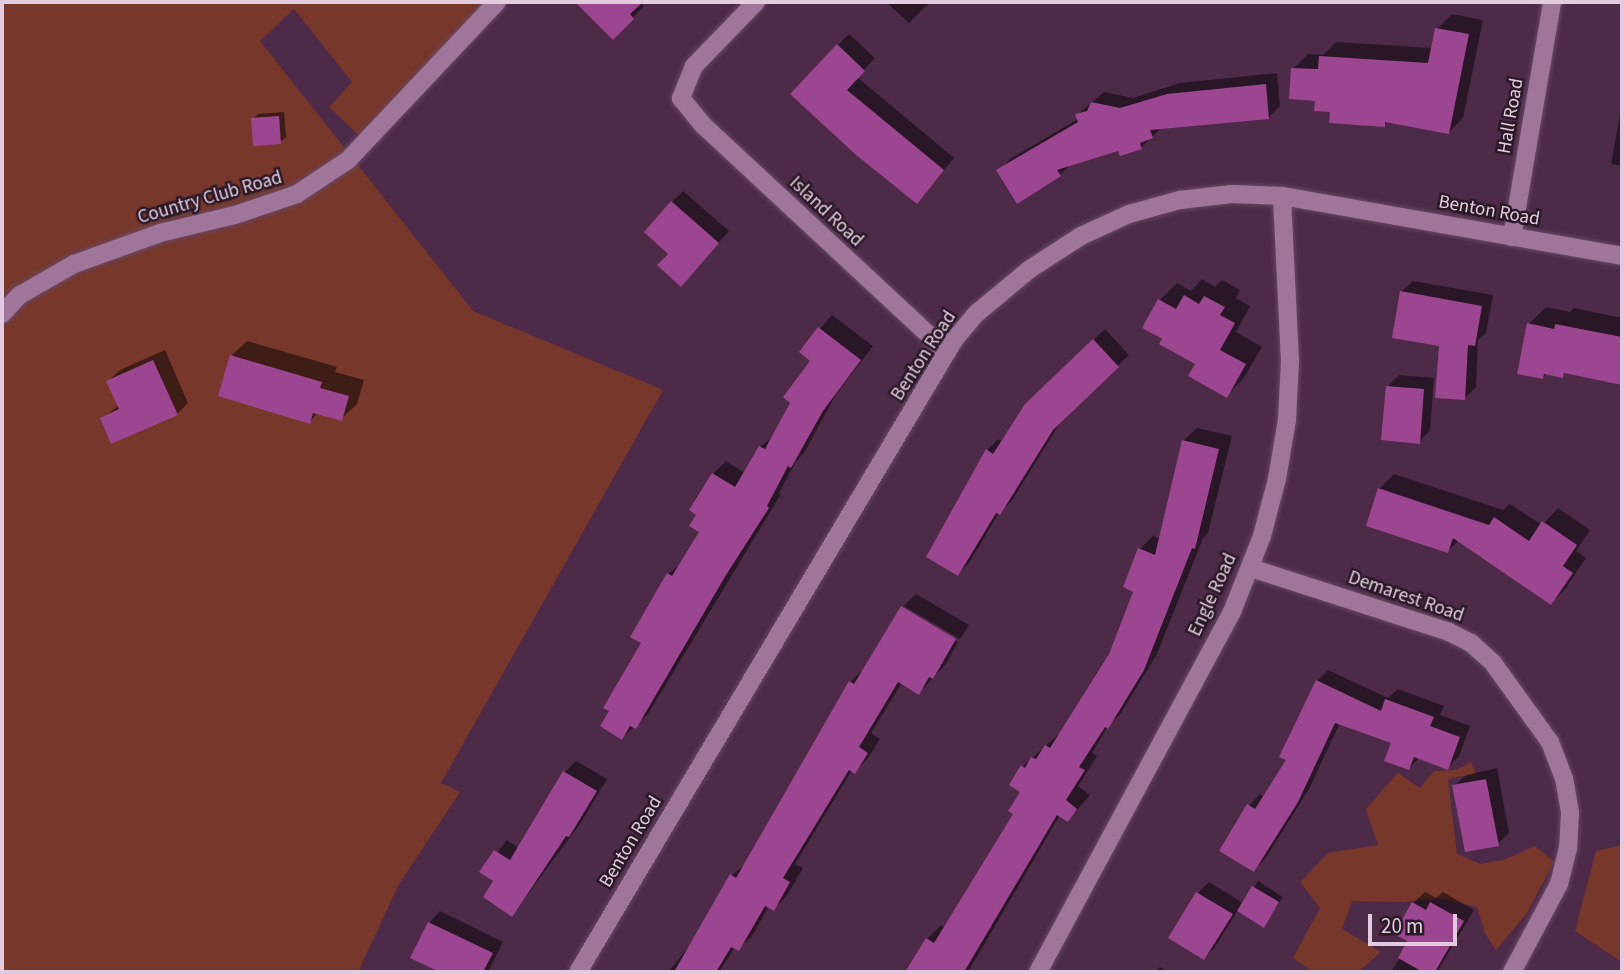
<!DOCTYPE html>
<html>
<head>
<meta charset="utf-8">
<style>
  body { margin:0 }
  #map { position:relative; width:1624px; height:974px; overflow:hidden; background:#4e2a49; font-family:"Source Sans 3",sans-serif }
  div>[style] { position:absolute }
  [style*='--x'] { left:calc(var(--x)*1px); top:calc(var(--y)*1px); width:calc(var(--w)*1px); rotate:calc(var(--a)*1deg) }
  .green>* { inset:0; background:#77372b }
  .shadow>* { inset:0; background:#0007 }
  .building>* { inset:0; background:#9c4692 }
  .roads { filter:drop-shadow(0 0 2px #674964) drop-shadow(0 0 2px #674964) }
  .minor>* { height:18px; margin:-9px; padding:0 9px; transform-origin:9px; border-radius:9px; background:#9f7699 }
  span { translate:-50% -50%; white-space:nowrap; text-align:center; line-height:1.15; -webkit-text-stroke:5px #2a1927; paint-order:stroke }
  .street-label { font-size:19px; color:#e2cbde }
  .frame { position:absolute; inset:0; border:4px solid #e2cbde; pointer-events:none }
  .scale { position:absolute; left:1368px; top:914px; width:89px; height:32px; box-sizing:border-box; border:4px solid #e2cbde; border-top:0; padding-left:9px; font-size:21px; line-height:24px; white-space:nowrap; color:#e2cbde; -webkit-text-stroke:5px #2a1927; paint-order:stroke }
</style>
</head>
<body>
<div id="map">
  <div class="green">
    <div style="clip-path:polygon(2px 2px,490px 2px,361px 137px,329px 107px,352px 82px,294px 9px,260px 41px,473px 311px,663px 390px,441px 783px,460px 792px,399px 884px,358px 972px,2px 972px)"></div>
    <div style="clip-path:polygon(1471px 762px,1476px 774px,1448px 779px,1457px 854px,1480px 864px,1503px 860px,1535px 846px,1554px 862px,1527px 913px,1496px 950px,1485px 933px,1477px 907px,1439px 898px,1404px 902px,1352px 901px,1342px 929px,1381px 952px,1358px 972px,1313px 972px,1293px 958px,1320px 908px,1300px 882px,1328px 853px,1378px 845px,1366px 809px,1386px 786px,1398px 773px,1420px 788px,1434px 771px,1456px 770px)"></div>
    <div style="clip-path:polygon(1622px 845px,1622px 962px,1575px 931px,1596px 851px)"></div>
  </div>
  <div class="shadow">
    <div style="clip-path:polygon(592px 2px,640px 2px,644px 6px,613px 37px,585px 9px)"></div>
    <div style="clip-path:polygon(886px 2px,930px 2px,909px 23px)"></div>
    <div style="clip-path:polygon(1452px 14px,1483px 20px,1463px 118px,1449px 132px,1388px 120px,1384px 125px,1332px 110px,1317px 99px,1293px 69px,1308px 54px,1323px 55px,1336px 42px,1433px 48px,1437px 29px)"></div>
    <div style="clip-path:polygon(849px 34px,875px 58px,857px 77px,954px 158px,917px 202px,856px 153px,838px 45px)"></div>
    <div style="clip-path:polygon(1277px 73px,1280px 106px,1269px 117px,1162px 127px,1141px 148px,1119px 149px,1071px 164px,1060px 175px,999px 171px,1010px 159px,1078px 119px,1077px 115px,1104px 92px,1133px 98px,1180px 83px)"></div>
    <div style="clip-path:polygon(1622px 103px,1622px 166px,1611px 164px)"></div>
    <div style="clip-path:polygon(284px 112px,286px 137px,280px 142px,253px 119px,258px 114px)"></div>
    <div style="clip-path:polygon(683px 191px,729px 231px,692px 273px,670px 254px,672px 202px)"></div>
    <div style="clip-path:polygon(1202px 279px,1215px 287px,1222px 280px,1240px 290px,1236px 298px,1250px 306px,1236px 332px,1262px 347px,1243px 379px,1226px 396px,1197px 363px,1144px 328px,1160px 300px,1177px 283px,1191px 291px)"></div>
    <div style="clip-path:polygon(1413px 281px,1493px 295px,1486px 333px,1478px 340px,1476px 387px,1464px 399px,1441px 344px,1401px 292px)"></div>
    <div style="clip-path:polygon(1546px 307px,1570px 312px,1574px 308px,1622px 318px,1622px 383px,1567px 372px,1562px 376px,1547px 373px,1542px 378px,1529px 324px)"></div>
    <div style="clip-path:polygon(832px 315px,873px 346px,835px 396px,804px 453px,796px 461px,779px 493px,781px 494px,648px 714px,622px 738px,643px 643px,668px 574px,683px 562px,702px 531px,698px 514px,691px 510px,713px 474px,726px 461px,745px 473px,760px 447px,775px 435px,813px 361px,801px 351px)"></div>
    <div style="clip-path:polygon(1105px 329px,1129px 355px,1063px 418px,1011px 502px,999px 513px,969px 563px,958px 574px,987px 450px,998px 439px,1003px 442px,1038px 393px)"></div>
    <div style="clip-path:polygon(247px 341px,337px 367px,335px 372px,364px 380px,357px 404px,341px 419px,318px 413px,309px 422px,231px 356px)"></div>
    <div style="clip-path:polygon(165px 350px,188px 403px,177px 414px,102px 419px,119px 405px,108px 381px,120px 370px)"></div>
    <div style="clip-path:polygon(1399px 375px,1434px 378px,1430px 430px,1419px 442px,1387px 387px)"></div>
    <div style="clip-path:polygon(1197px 428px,1232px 436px,1208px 533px,1203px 538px,1157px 654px,1121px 713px,1109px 725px,1092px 753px,1097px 756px,1078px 786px,1090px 795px,1068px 820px,1060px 815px,968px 972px,914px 972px,909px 969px,927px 939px,941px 925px,945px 928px,1015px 814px,1022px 792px,1023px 766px,1060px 733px,1110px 655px,1135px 591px,1140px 549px,1153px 536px,1160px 539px,1183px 441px)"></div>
    <div style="clip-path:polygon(1394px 474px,1503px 510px,1510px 504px,1542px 525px,1558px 508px,1590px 530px,1576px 551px,1586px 558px,1565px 589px,1551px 603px,1459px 540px,1448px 551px,1379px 489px)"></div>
    <div style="clip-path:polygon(916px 594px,969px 625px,960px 639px,904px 606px)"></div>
    <div style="clip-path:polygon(904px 606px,904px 610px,958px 642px,946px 664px,919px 693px,902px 683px,871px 733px,880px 739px,868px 758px,855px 772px,852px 770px,795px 864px,803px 868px,787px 895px,774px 909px,769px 906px,752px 936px,738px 949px,735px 947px,719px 972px,668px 972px,691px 944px,731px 876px,747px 863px,850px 682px,864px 669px)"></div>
    <div style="clip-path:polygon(1328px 670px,1388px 698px,1398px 689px,1444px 706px,1440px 715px,1470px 726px,1459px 756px,1448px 767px,1420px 757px,1409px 768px,1393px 742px,1340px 723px,1309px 789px,1265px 859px,1254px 870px,1249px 806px,1260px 794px,1264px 797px,1288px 759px,1317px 681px)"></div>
    <div style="clip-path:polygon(576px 761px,607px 779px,580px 824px,512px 915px,496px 881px,482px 872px,507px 840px,519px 848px,565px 772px)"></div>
    <div style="clip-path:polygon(1497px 768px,1509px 833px,1498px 844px,1454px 786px,1466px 775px)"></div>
    <div style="clip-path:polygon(1258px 881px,1283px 897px,1264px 925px,1238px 910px,1215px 947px,1204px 958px,1170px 937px,1198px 893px,1209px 882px,1243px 903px)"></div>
    <div style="clip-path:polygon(1425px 892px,1436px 898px,1443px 892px,1474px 910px,1437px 972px,1391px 972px,1410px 941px,1413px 903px)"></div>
    <div style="clip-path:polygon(440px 911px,503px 942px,488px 972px,437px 972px,429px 923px)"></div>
    <div style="clip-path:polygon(1160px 967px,1168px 972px,1154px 972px)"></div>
  </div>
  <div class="building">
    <div style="clip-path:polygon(575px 2px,643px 2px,630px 14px,634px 19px,613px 40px)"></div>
    <div style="clip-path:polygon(1435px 28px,1469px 34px,1449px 134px,1385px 122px,1385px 127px,1329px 123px,1330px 112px,1314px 111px,1315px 101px,1289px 99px,1291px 68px,1318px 69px,1319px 56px,1428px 63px)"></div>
    <div style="clip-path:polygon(837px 44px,865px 71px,847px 90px,944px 170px,917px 204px,855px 154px,790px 94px)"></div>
    <div style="clip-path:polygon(1266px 84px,1269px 119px,1150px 130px,1153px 138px,1140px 143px,1142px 149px,1120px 156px,1118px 151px,1057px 170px,1061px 176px,1017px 204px,996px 170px,1078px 122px,1075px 114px,1087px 111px,1091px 102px,1120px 108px,1167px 94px)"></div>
    <div style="clip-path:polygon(279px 116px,281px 144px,253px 146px,251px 118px)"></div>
    <div style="clip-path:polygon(671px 201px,719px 243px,681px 287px,657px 265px,668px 254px,644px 232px)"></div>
    <div style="clip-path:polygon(1400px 291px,1482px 306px,1475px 346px,1468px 345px,1465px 400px,1435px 398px,1439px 346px,1392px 338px)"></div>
    <div style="clip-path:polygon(1184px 295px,1199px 304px,1204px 296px,1225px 307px,1220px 315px,1235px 323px,1220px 350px,1246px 364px,1227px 398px,1188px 376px,1195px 364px,1159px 344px,1162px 339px,1142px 328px,1158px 299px,1176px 309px)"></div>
    <div style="clip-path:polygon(1527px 323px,1554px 329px,1555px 324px,1622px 337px,1622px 385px,1564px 373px,1563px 378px,1544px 374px,1543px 379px,1517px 374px)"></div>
    <div style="clip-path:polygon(818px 327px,861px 360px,823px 411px,791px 468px,788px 466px,767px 506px,769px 508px,726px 575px,636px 729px,630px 726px,622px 740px,600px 726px,609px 711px,603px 708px,641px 643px,630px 637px,667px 573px,672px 576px,699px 532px,689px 526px,696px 515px,689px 510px,712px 473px,735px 487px,759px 446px,765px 449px,790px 403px,783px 397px,810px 361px,799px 352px)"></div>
    <div style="clip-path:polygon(1093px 339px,1119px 367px,1053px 430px,1000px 515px,996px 513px,958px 576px,926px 557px,986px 449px,993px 454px,1025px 404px)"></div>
    <div style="clip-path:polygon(230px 355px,322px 382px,320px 388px,349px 396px,342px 421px,313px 413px,310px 424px,218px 396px)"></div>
    <div style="clip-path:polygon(153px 360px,178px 415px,111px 444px,100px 418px,119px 409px,106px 381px)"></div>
    <div style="clip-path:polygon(1386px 386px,1424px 389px,1420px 444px,1381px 440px)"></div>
    <div style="clip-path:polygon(1182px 440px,1219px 449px,1195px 549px,1192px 548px,1144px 670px,1108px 729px,1105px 727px,1079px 767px,1085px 770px,1066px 800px,1077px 809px,1068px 822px,1057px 815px,964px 972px,905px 972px,926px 938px,934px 943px,1013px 814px,1008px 811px,1020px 792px,1009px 785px,1021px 765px,1025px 768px,1031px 757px,1036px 759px,1045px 745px,1050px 748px,1109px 654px,1133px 592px,1123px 587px,1138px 548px,1155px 555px)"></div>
    <div style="clip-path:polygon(1378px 488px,1489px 525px,1494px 517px,1529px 541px,1542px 521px,1577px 545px,1563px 566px,1573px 573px,1551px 605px,1453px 538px,1448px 553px,1366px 526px)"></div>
    <div style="clip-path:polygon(901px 606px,956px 639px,933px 679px,929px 677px,919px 695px,898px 682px,859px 747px,868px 753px,855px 774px,849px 770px,783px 878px,790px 882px,774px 911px,765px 906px,739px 951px,731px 947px,716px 972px,674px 972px,730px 874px,736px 878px,849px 681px,854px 684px)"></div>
    <div style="clip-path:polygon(1316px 680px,1381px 711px,1385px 699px,1434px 717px,1430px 726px,1460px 737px,1448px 770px,1414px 757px,1409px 770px,1384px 761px,1391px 743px,1335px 723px,1298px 802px,1254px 872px,1219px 851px,1247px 804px,1255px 809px,1286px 760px,1279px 757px)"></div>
    <div style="clip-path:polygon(563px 771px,597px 791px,569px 837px,566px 836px,512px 917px,483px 897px,493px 881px,479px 872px,494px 850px,510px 860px)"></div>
    <div style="clip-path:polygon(1486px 779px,1499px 846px,1465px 852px,1452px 785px)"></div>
    <div style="clip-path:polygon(1252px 886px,1279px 902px,1264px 928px,1237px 911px)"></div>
    <div style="clip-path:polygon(1196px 892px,1233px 914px,1204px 960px,1168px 938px)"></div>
    <div style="clip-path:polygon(1412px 902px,1426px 910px,1430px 902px,1464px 921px,1435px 972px,1423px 972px,1398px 958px,1407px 941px,1394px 934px)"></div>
    <div style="clip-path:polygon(428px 922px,493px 953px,483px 972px,440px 972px,410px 958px)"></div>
  </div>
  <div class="roads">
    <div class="minor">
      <div style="--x:756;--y:2;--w:89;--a:134.1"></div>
      <div style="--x:694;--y:66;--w:35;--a:112"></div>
      <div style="--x:681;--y:98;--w:36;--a:51"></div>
      <div style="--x:704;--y:126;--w:332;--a:42.9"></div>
      <div style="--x:1512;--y:237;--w:238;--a:-80.3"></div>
      <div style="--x:2;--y:314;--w:26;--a:-47"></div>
      <div style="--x:20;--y:295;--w:62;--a:-29.9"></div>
      <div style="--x:74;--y:264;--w:91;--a:-19.8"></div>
      <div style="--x:160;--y:233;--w:77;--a:-13.5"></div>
      <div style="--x:235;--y:215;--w:65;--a:-18.7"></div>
      <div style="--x:297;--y:194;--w:61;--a:-33.7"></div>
      <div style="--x:348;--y:160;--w:217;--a:-46.7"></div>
      <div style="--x:1251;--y:568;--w:208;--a:17.9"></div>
      <div style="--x:1449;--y:632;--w:25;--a:27"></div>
      <div style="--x:1471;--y:643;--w:30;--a:42"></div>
      <div style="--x:1493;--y:663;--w:97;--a:54.2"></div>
      <div style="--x:1550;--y:742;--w:39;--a:69"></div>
      <div style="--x:1564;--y:778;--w:36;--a:80"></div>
      <div style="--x:1570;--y:813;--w:35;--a:93"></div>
      <div style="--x:1568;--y:848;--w:37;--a:104"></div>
      <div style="--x:1559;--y:884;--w:100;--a:118.1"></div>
      <div style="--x:578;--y:972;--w:735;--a:-59.25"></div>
      <div style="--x:954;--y:340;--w:35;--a:-50"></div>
      <div style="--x:977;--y:313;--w:69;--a:-39.7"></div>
      <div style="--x:1030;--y:269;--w:61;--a:-32.9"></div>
      <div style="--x:1081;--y:236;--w:53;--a:-24.6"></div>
      <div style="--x:1129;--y:214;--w:53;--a:-15.4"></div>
      <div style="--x:1180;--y:200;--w:52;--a:-6.6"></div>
      <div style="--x:1232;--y:194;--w:50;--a:2.3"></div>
      <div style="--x:1282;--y:196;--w:345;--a:10"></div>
      <div style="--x:1038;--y:972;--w:409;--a:-61.7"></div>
      <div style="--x:1232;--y:612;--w:82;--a:-68.5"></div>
      <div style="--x:1262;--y:536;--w:59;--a:-75.3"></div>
      <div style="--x:1277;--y:479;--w:60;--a:-80.4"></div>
      <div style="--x:1287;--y:420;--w:59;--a:-87.1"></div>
      <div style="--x:1290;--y:361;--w:165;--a:-92.8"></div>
    </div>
  </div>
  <div class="street-label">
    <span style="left:1511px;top:116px;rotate:-80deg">Hall Road</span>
    <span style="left:210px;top:198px;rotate:-16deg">Country Club Road</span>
    <span style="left:1489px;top:211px;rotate:10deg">Benton Road</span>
    <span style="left:826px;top:212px;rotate:43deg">Island Road</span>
    <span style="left:924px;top:356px;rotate:-57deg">Benton Road</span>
    <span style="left:1213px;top:595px;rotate:-65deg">Engle Road</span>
    <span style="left:1406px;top:597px;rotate:19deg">Demarest Road</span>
    <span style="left:631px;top:842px;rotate:-59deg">Benton Road</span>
  </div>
  <div class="frame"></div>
  <div class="scale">20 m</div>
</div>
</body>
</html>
